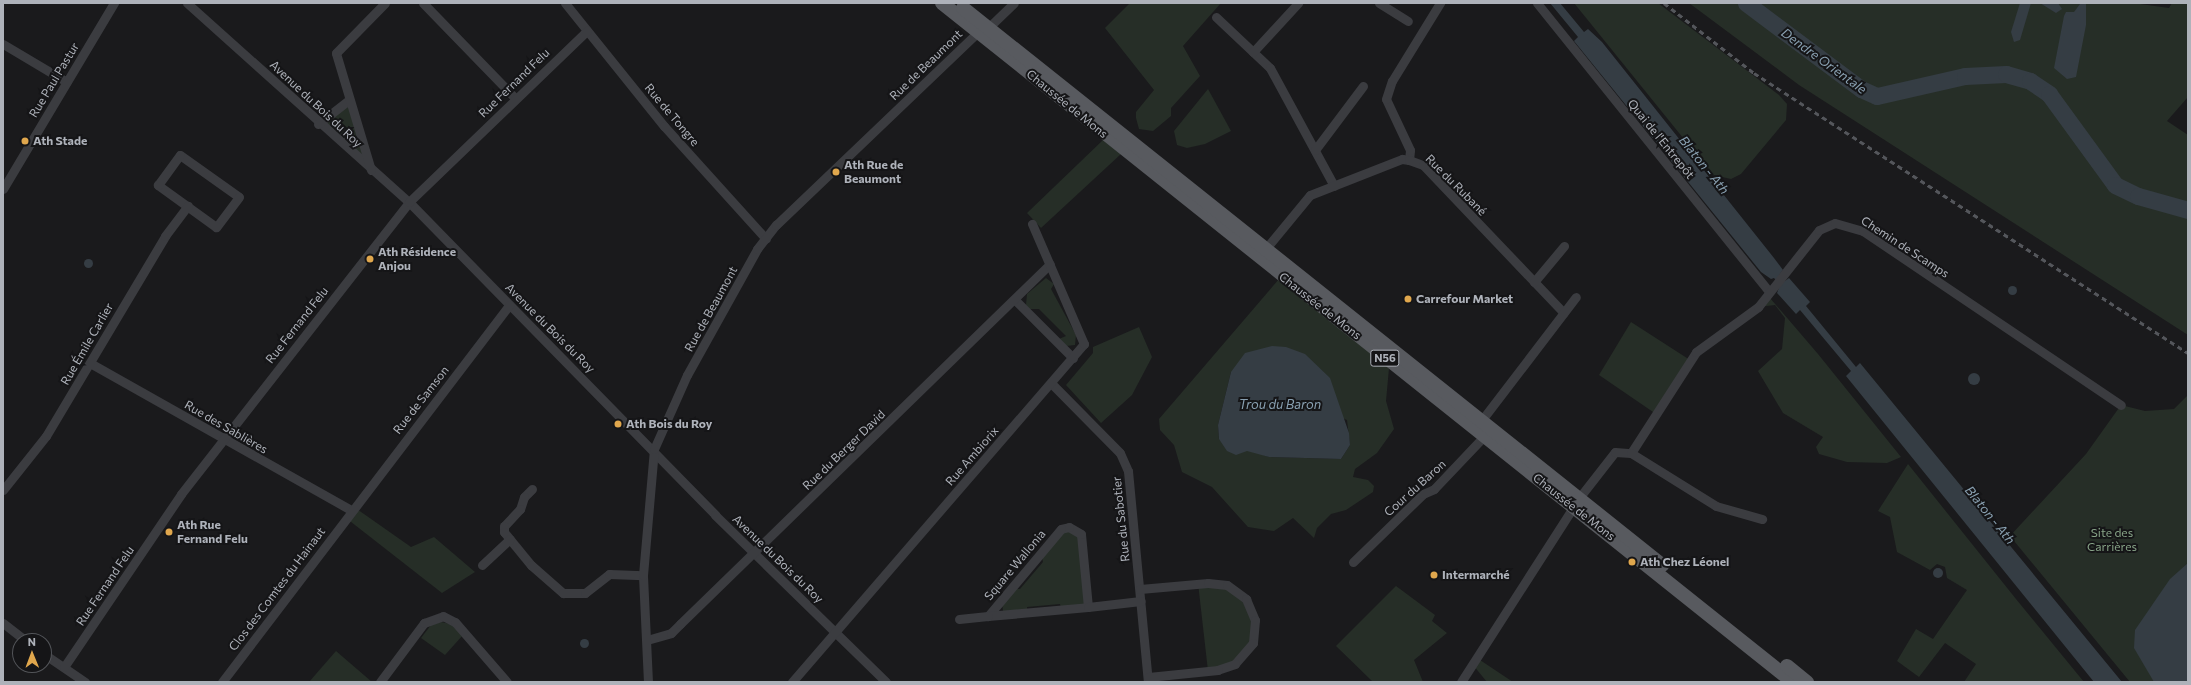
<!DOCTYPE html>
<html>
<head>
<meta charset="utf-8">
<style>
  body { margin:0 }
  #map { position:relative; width:2191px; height:685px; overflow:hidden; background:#1a1a1c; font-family:Commissioner,sans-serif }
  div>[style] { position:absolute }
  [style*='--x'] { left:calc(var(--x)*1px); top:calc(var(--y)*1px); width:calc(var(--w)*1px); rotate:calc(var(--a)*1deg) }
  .green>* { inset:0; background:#262e27 }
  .water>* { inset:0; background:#353d44 }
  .round { border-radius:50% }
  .river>* { height:17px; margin:-8.5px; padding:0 8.5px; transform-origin:8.5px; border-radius:8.5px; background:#353d44 }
  .street>* { height:9px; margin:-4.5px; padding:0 4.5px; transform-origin:4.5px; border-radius:4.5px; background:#3b3c40 }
  .primary>* { height:14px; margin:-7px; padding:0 7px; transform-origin:7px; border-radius:7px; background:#585a5f }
  .rail>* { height:3px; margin-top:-1.5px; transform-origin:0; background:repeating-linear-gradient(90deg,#54565b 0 5px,transparent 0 9px) }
  .dots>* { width:11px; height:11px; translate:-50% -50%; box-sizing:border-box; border:2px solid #151517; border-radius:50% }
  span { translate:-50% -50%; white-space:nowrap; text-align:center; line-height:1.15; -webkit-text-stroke:4px #151517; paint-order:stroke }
  .shield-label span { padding:1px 3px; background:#151517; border:1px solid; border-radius:3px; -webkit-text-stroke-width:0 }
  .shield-label { font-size:11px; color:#aeb2ba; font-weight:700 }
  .street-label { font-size:12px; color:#aeb2ba }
  .poi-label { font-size:12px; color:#aeb2ba; font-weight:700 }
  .left { translate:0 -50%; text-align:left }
  .park-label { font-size:12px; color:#87a387 }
  .water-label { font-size:13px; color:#89a0b1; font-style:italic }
  .frame { position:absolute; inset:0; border:4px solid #aeb2ba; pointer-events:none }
  .north { position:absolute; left:12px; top:633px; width:40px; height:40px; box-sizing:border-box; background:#151517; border:1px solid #525458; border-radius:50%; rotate:359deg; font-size:11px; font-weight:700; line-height:16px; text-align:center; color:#aeb2ba }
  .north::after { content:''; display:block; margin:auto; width:14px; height:18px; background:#e0a74d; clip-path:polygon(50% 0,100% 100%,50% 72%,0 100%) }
</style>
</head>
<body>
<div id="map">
  <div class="green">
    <div style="clip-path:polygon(1130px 3px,1221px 3px,1183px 46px,1200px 76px,1171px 108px,1171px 116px,1153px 131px,1139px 129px,1136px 118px,1136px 112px,1154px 90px,1105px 28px)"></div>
    <div style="clip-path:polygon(1574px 3px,1658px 3px,1779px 95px,1787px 104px,1786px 120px,1741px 174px,1731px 179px,1713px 175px)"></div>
    <div style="clip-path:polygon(1689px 3px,2133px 3px,2169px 8px,2172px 3px,2188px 3px,2188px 97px,2167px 121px,2188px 135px,2188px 335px,1799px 85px)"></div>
    <div style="clip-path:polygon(1208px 89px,1231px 131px,1205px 144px,1187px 148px,1177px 145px,1174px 131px)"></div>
    <div style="clip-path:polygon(349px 100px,371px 170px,318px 124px)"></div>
    <div style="clip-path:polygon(1103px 140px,1121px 154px,1041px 228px,1027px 213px)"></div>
    <div style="clip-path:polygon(1046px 278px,1054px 284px,1051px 289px,1076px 335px,1075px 345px,1066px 346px,1059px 339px,1066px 336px,1039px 309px,1029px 309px,1026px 305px,1027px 294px)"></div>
    <div style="clip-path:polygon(evenodd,1279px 279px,1389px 368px,1386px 401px,1394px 429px,1377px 453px,1355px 469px,1353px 477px,1368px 480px,1374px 486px,1373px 492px,1346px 510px,1331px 514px,1317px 528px,1314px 538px,1293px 518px,1274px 531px,1248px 527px,1212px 487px,1182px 472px,1174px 445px,1160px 430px,1159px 419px,1279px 279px,1231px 372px,1347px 420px,1350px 445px,1341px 459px,1269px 457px,1219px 439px,1218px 425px,1231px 372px)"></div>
    <div style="clip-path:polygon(1770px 298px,1818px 354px,1901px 457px,1887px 463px,1847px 462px,1819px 454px,1816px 447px,1823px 437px,1783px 413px,1758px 371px,1782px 349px,1785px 318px,1775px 305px,1758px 307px)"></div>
    <div style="clip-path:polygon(1631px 322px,1690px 360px,1656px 414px,1599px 375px)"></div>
    <div style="clip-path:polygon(1139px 327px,1152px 357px,1132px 395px,1101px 423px,1066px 385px,1093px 353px,1093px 347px)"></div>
    <div style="clip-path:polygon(2188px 395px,2188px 682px,2130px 682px,2010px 536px,2086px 454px,2121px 405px,2145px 411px,2174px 409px)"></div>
    <div style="clip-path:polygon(1908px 464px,2016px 599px,2084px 682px,1964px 682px,1976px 664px,1945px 643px,1919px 677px,1897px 661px,1916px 629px,1933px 639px,1967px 590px,1947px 578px,1945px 567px,1937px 564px,1930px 570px,1897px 552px,1890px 517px,1878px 511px)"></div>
    <div style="clip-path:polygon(354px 507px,411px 547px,434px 537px,475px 572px,442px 593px,346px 518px)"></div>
    <div style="clip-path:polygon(1061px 529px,1081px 534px,1088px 607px,1061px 609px,1060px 604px,1027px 607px,1027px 613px,1003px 611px,1002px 603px,1011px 589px,1020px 589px,1043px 562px,1041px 553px)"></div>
    <div style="clip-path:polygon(1198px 583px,1239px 592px,1256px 631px,1242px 659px,1208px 671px)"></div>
    <div style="clip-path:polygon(1396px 586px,1435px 615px,1432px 621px,1447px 633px,1414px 660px,1423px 682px,1373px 682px,1336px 646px)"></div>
    <div style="clip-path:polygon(441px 622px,451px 624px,463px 635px,445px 655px,421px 638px,431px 625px)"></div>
    <div style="clip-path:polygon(336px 651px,372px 682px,309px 682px)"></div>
    <div style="clip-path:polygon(1480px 660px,1513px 682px,1487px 682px,1473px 665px)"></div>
  </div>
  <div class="water">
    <div style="clip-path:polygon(1550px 3px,1560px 3px,1584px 32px,1588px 29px,1602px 42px,1774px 258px,1783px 270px,1779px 275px,1785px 281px,1789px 278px,1810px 302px,1806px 306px,1856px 367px,1860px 363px,2122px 682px,2094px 682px,1846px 376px,1851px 371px,1800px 310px,1796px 314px,1777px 293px,1780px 285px,1774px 278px,1771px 279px,1761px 272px,1574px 41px,1578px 37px)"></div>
    <div style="clip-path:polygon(2020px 3px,2031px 3px,2020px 40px,2014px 42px,2011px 32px)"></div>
    <div style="clip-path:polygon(2040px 3px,2058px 3px,2062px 9px,2056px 13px)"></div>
    <div style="clip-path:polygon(2086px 3px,2086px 25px,2076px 77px,2067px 79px,2054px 68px,2064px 16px,2066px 12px,2074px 12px,2080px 4px)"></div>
    <div class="round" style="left:83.5px;top:258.5px;width:9px;height:9px"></div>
    <div class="round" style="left:2007.5px;top:285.5px;width:9px;height:9px"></div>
    <div style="clip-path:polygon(1272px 346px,1286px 347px,1305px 354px,1330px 378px,1349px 433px,1350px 445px,1341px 459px,1269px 457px,1247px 451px,1236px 455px,1227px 451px,1219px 439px,1218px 425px,1231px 372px,1245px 353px)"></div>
    <div class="round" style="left:1968px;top:373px;width:12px;height:12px"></div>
    <div style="clip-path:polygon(2188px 563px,2188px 682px,2154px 682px,2134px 648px,2135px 630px,2170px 579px)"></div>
    <div class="round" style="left:1933px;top:568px;width:10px;height:10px"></div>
    <div class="round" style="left:579.5px;top:638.5px;width:9px;height:9px"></div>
  </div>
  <div class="river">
    <div style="--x:1746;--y:3;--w:144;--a:36.8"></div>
    <div style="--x:1861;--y:89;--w:17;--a:24"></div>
    <div style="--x:1877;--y:96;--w:90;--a:-12.8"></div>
    <div style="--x:1965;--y:76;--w:41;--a:-2.8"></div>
    <div style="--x:2006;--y:74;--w:25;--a:16"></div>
    <div style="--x:2030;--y:81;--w:23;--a:34"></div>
    <div style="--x:2049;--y:94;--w:112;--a:54"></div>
    <div style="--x:2115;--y:185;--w:25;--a:26"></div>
    <div style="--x:2138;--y:196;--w:52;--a:15.6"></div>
  </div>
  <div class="street">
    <div style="--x:187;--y:3;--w:298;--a:41.9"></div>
    <div style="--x:409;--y:202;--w:438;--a:45.6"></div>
    <div style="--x:715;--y:515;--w:239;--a:44.3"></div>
    <div style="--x:423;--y:3;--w:132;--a:45.9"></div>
    <div style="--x:565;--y:3;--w:158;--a:51.2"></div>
    <div style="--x:664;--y:126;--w:152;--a:47.9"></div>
    <div style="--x:1379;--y:3;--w:34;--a:32"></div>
    <div style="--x:1537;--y:3;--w:368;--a:51.2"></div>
    <div style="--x:1216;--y:17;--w:74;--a:43.4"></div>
    <div style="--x:1270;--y:68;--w:134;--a:61.5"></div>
    <div style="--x:3;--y:44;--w:74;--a:30.7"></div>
    <div style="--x:1253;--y:52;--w:67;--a:-47.4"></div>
    <div style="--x:318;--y:124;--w:39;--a:-38"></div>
    <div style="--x:1315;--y:150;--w:80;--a:-53.1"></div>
    <div style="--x:180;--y:155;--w:72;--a:35.4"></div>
    <div style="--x:239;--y:197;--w:38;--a:127"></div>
    <div style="--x:216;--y:227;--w:72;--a:-144.1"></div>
    <div style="--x:158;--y:185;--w:37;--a:-54"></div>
    <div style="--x:1409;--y:160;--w:10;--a:-84"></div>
    <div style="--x:1410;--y:150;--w:56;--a:-115.2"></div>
    <div style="--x:1386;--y:99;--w:19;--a:-72"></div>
    <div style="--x:1392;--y:81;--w:92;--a:-58.4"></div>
    <div style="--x:371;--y:170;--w:122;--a:-106.7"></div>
    <div style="--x:336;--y:53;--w:70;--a:-45.6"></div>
    <div style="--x:3;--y:189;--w:217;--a:-59.2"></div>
    <div style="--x:1263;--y:252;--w:74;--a:-50.5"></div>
    <div style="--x:1310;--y:195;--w:99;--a:-21.4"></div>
    <div style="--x:1402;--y:159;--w:7;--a:8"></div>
    <div style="--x:1409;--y:160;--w:15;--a:20"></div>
    <div style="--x:1423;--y:165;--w:204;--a:46.4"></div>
    <div style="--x:1534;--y:282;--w:47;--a:-50.2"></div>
    <div style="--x:1015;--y:300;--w:82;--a:45"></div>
    <div style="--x:90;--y:363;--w:300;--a:29.4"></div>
    <div style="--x:1051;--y:383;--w:98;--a:45.4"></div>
    <div style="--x:1120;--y:453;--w:20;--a:66"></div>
    <div style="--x:1128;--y:471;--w:212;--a:84.6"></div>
    <div style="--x:1478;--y:425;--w:161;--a:-52.6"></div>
    <div style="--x:1631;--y:453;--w:120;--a:-57.2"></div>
    <div style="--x:1696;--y:352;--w:77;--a:-36"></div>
    <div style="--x:1758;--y:307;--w:98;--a:-51.6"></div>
    <div style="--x:1819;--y:230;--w:17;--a:-24"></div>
    <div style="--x:1835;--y:223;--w:29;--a:16"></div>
    <div style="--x:1863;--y:231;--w:311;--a:34"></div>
    <div style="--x:532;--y:489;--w:11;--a:135"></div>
    <div style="--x:524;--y:497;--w:13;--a:108"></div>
    <div style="--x:520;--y:509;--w:23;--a:133"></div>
    <div style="--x:504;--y:526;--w:6;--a:90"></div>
    <div style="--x:504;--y:532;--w:43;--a:50.7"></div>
    <div style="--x:531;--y:565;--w:43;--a:41.2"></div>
    <div style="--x:563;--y:593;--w:22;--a:0"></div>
    <div style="--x:585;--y:593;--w:31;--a:-38"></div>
    <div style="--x:609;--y:574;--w:34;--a:2"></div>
    <div style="--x:3;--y:490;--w:69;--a:-51.5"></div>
    <div style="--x:46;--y:436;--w:233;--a:-59.2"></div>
    <div style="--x:165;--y:236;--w:38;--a:-53"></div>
    <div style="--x:1353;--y:562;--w:98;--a:-44.2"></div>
    <div style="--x:1423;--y:494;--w:12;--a:-24"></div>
    <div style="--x:1434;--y:489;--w:79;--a:-46.5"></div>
    <div style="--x:482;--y:565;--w:38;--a:-43"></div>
    <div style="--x:1140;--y:589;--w:68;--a:-5"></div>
    <div style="--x:1208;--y:583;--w:19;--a:6"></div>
    <div style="--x:1227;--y:585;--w:24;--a:36"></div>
    <div style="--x:1246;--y:599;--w:23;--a:67"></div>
    <div style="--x:1255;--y:620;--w:23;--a:95"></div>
    <div style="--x:1253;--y:643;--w:28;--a:131"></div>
    <div style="--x:1235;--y:664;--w:18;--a:161"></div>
    <div style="--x:1218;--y:670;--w:70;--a:174.3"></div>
    <div style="--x:1088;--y:607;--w:73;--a:-95.5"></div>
    <div style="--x:1081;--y:534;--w:14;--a:-150"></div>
    <div style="--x:1069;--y:527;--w:8;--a:166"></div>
    <div style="--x:1061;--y:529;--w:114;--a:130"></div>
    <div style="--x:988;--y:616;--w:100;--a:-5.1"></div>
    <div style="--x:1088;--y:607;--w:53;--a:-6.5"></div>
    <div style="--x:959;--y:619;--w:29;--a:-6"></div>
    <div style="--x:3;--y:623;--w:29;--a:38"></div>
    <div style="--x:647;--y:640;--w:25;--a:-16"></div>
    <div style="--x:671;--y:633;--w:13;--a:-45"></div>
    <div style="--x:680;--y:624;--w:516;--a:-44.22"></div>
    <div style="--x:44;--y:654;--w:50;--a:34.3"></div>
    <div style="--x:64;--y:667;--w:209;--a:-55.9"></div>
    <div style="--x:181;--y:494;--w:370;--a:-52"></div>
    <div style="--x:409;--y:202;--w:247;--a:-43.9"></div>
    <div style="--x:222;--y:682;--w:474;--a:-52.7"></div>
    <div style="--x:380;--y:682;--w:74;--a:-53.3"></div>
    <div style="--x:424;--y:623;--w:20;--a:-20"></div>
    <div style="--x:443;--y:616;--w:13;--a:27"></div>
    <div style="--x:455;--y:622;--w:79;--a:49.1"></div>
    <div style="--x:648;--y:682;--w:107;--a:-92.7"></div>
    <div style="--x:643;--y:575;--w:126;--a:-85"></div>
    <div style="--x:654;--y:449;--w:81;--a:-66"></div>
    <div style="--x:687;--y:375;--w:144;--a:-60.9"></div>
    <div style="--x:757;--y:249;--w:31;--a:-52"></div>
    <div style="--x:776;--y:225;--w:279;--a:-43.7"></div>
    <div style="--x:978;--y:32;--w:11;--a:-22"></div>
    <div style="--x:988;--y:28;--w:36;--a:-44"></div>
    <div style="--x:792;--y:682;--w:447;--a:-49.2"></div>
    <div style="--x:1084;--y:344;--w:131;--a:-113.4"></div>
    <div style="--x:1461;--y:682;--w:219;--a:-57.3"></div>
    <div style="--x:1579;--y:498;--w:58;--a:-52"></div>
    <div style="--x:1615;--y:452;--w:16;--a:4"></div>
    <div style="--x:1631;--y:453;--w:100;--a:31.9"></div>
    <div style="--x:1716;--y:506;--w:48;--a:15.8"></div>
  </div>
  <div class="primary">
    <div style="--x:942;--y:3;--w:1089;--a:38.59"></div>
    <div style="--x:963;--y:8;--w:894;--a:38.55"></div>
    <div style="--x:1787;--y:666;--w:26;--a:39"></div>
  </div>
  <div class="rail">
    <div style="--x:1664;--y:3;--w:114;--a:37.9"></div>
    <div style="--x:1754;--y:73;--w:516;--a:32.83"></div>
  </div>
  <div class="dots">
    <div style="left:25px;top:141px;background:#e0a74d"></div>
    <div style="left:836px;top:172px;background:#e0a74d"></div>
    <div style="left:370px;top:259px;background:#e0a74d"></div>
    <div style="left:1408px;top:299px;background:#e0a74d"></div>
    <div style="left:618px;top:424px;background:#e0a74d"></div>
    <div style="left:169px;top:532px;background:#e0a74d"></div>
    <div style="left:1632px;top:562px;background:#e0a74d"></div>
    <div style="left:1434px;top:575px;background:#e0a74d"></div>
  </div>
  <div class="shield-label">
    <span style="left:1385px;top:358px">N56</span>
  </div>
  <div class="street-label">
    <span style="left:926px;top:65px;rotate:-44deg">Rue de Beaumont</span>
    <span style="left:54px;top:80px;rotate:-59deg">Rue Paul Pastur</span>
    <span style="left:514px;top:83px;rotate:-44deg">Rue Fernand Felu</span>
    <span style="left:316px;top:104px;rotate:43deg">Avenue du Bois du Roy</span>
    <span style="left:1067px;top:104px;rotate:39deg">Chaussée de Mons</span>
    <span style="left:672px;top:115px;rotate:50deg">Rue de Tongre</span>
    <span style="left:1661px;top:139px;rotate:51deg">Quai de l'Entrepôt</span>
    <span style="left:1456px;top:185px;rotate:45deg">Rue du Rubané</span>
    <span style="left:1905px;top:247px;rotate:33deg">Chemin de Scamps</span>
    <span style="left:1320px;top:306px;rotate:38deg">Chaussée de Mons</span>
    <span style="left:711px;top:309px;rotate:-61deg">Rue de Beaumont</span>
    <span style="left:297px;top:325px;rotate:-52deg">Rue Fernand Felu</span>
    <span style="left:550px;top:328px;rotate:45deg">Avenue du Bois du Roy</span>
    <span style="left:87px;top:344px;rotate:-60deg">Rue Émile Carlier</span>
    <span style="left:421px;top:400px;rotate:-52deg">Rue de Samson</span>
    <span style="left:226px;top:427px;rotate:30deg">Rue des Sablières</span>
    <span style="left:844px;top:450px;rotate:-44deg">Rue du Berger David</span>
    <span style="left:972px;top:456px;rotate:-49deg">Rue Ambiorix</span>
    <span style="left:1415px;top:488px;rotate:-42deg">Cour du Baron</span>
    <span style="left:1574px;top:507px;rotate:38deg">Chaussée de Mons</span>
    <span style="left:1121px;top:519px;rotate:-96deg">Rue du Sabotier</span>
    <span style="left:778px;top:559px;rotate:44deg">Avenue du Bois du Roy</span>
    <span style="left:1015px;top:565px;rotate:-50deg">Square Wallonia</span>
    <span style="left:105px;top:586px;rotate:-56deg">Rue Fernand Felu</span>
    <span style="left:277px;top:589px;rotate:-53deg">Clos des Comtes du Hainaut</span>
  </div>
  <div class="poi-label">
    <span class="left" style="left:33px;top:141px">Ath Stade</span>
    <span class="left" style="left:844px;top:172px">Ath Rue de<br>Beaumont</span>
    <span class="left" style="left:378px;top:259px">Ath Résidence<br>Anjou</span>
    <span class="left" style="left:1416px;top:299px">Carrefour Market</span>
    <span class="left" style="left:626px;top:424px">Ath Bois du Roy</span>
    <span class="left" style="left:177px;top:532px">Ath Rue<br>Fernand Felu</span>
    <span class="left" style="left:1640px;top:562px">Ath Chez Léonel</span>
    <span class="left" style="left:1442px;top:575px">Intermarché</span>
  </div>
  <div class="park-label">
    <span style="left:2112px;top:540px">Site des<br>Carrières</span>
  </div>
  <div class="water-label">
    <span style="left:1824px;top:61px;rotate:36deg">Dendre Orientale</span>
    <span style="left:1704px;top:165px;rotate:51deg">Blaton - Ath</span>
    <span style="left:1280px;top:404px">Trou du Baron</span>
    <span style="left:1990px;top:515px;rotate:51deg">Blaton - Ath</span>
  </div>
  <div class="frame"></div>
  <div class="north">N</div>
</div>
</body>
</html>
